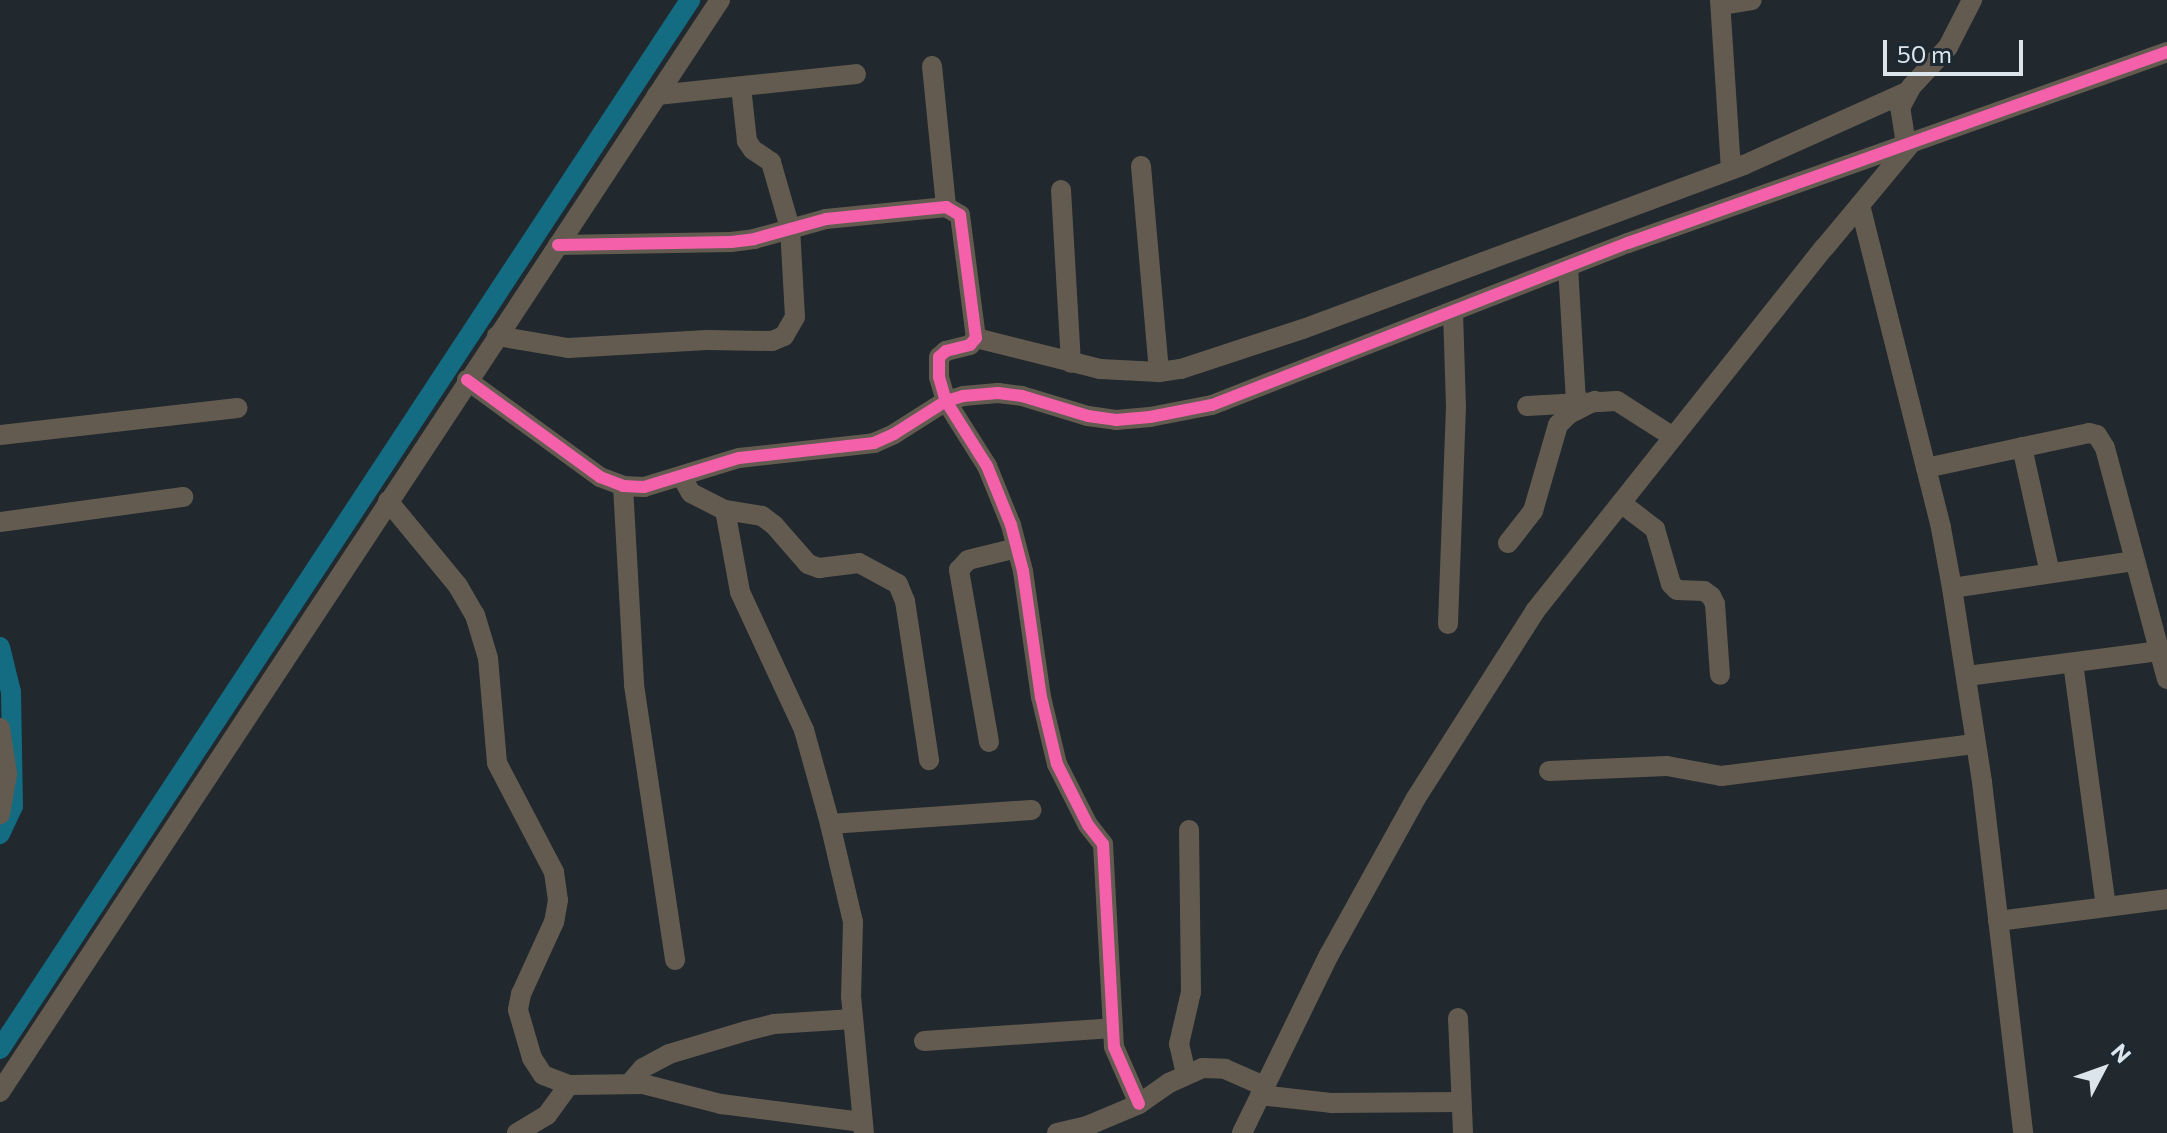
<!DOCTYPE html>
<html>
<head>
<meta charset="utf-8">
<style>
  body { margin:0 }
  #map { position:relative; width:2167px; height:1133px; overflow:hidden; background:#21282e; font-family:Commissioner,sans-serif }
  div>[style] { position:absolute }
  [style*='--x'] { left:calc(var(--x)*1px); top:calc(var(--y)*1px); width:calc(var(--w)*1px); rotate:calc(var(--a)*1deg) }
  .canal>* { height:20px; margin:-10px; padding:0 10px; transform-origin:10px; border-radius:10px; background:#136c81 }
  .minor>* { height:20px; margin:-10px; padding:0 10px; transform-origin:10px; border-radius:10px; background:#635b50 }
  .cycleway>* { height:12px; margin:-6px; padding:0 6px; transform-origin:6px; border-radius:6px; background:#f560ab }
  span { translate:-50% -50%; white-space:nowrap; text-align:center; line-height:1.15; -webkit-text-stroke:6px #1c2933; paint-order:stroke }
  .north { position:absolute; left:2063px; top:1029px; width:80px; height:80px; -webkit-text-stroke:6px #1c2933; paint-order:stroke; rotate:49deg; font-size:22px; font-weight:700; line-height:32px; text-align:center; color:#dce5eb }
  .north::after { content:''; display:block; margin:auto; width:28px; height:36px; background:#dce5eb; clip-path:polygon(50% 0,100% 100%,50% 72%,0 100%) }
  .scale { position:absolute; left:1883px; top:40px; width:140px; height:36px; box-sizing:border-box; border:4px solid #dce5eb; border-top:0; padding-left:10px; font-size:24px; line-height:28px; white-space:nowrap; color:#dce5eb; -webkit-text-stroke:6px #1c2933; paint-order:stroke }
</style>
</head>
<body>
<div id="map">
  <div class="canal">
    <div style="--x:0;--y:647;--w:46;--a:76.3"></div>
    <div style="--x:11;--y:692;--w:114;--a:89"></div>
    <div style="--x:13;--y:806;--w:31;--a:115"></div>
    <div style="--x:0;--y:1049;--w:1256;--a:-56.66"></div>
  </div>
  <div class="minor">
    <div style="--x:1720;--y:0;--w:170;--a:86.3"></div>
    <div style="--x:1721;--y:5;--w:31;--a:-9"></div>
    <div style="--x:932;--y:66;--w:142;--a:84.3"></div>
    <div style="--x:657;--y:95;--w:200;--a:-6"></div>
    <div style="--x:1906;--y:144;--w:36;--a:-99"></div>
    <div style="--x:1900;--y:108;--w:24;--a:-62"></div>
    <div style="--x:1911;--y:87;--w:54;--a:-47.2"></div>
    <div style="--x:1948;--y:47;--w:53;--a:-62.9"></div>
    <div style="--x:1141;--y:166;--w:207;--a:85"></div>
    <div style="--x:1061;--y:190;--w:173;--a:86.7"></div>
    <div style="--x:1860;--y:205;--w:333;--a:75.9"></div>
    <div style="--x:1941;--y:528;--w:61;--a:79.6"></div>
    <div style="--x:1952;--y:588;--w:196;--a:81.2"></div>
    <div style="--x:1982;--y:782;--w:353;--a:83.3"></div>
    <div style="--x:558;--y:245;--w:173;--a:-1"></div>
    <div style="--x:731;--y:242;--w:23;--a:-7"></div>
    <div style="--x:754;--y:239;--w:75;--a:-15.5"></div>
    <div style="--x:826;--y:219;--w:121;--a:-5.7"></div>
    <div style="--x:946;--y:207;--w:16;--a:30"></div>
    <div style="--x:960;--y:215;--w:124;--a:82.6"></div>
    <div style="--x:976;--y:338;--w:9;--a:131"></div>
    <div style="--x:970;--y:345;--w:25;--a:166"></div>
    <div style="--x:946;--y:351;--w:9;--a:139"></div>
    <div style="--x:939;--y:357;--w:20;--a:90"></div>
    <div style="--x:939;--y:377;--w:25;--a:74"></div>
    <div style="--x:946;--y:401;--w:77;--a:57.8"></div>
    <div style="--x:987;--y:466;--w:64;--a:67.9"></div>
    <div style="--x:1011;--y:525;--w:48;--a:75.4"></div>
    <div style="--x:1023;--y:571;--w:127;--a:81.9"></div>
    <div style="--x:1041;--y:697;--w:69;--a:76.6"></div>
    <div style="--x:1057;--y:764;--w:68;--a:63.1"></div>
    <div style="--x:1088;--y:825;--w:24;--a:52"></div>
    <div style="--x:1103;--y:844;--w:203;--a:86.9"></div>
    <div style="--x:1114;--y:1047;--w:62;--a:66.3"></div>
    <div style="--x:1568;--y:267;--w:136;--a:86.6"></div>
    <div style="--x:497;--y:336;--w:72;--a:9.6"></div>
    <div style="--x:568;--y:348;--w:139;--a:-3.3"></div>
    <div style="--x:707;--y:340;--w:65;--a:0.9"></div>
    <div style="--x:772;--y:341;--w:13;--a:-23"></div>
    <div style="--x:784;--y:336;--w:22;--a:-60"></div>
    <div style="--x:795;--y:317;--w:89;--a:-93.2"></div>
    <div style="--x:790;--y:228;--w:69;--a:-106.1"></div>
    <div style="--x:771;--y:162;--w:22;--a:-146"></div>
    <div style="--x:753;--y:150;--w:11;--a:-124"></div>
    <div style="--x:747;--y:141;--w:54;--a:-96.3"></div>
    <div style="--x:976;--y:338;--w:128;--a:14"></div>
    <div style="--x:1100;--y:369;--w:59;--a:2.9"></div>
    <div style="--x:1159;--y:372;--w:22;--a:-8"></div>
    <div style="--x:1181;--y:369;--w:128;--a:-18.2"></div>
    <div style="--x:1303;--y:329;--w:471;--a:-20.4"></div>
    <div style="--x:1744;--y:165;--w:181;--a:-24.2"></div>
    <div style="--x:467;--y:380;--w:165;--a:36.1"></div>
    <div style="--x:600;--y:477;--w:25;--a:21"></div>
    <div style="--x:623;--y:486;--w:21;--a:3"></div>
    <div style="--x:644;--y:487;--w:99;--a:-17"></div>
    <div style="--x:739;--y:458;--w:136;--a:-6.3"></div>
    <div style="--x:874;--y:443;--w:22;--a:-24"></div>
    <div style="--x:894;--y:434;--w:62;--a:-32.4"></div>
    <div style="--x:946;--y:401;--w:18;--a:-16"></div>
    <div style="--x:963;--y:396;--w:35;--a:-5"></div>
    <div style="--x:998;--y:393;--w:24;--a:7"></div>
    <div style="--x:1022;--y:396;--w:69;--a:16.9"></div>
    <div style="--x:1088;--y:416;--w:28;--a:8"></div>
    <div style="--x:1116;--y:420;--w:34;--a:-5"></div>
    <div style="--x:1150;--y:417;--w:63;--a:-11"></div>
    <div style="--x:1212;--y:405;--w:446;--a:-21.3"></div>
    <div style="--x:1628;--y:243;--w:572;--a:-19.51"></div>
    <div style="--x:1527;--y:406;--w:90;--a:-3.2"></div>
    <div style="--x:1617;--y:401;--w:67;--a:32.7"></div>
    <div style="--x:0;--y:435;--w:239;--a:-6.5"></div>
    <div style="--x:2022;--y:447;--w:129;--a:77.5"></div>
    <div style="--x:1926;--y:468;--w:167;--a:-12.1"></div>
    <div style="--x:2089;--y:433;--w:8;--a:14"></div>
    <div style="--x:2097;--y:435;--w:15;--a:58"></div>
    <div style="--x:2105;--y:448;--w:239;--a:75"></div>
    <div style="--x:682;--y:477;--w:18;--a:61"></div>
    <div style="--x:691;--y:493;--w:38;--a:27"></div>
    <div style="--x:725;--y:510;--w:83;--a:79.6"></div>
    <div style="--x:740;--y:592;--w:152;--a:65.1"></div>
    <div style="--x:804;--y:730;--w:98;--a:74.5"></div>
    <div style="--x:830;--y:824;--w:101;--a:76.8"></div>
    <div style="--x:853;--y:922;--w:74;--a:91.5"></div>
    <div style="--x:851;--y:996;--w:138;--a:84.6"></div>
    <div style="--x:623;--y:486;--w:199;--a:86.8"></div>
    <div style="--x:634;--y:685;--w:278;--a:81.5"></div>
    <div style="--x:388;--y:501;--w:110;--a:50.5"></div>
    <div style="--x:458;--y:586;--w:34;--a:60"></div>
    <div style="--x:475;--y:615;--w:45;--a:73.2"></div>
    <div style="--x:488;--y:658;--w:105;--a:85.1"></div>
    <div style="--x:497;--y:763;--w:123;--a:62.4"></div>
    <div style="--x:554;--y:872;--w:28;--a:82"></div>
    <div style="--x:558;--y:900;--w:22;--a:100"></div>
    <div style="--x:554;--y:922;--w:79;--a:114.6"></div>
    <div style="--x:521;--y:994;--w:16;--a:101"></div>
    <div style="--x:518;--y:1010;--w:50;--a:73.7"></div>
    <div style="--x:532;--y:1058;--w:20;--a:57"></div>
    <div style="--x:543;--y:1075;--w:28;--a:21"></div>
    <div style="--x:569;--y:1085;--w:74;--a:-0.8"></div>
    <div style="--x:643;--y:1084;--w:81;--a:14.4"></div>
    <div style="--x:721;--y:1104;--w:142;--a:7.3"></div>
    <div style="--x:1621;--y:503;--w:43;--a:37.4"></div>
    <div style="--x:1655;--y:529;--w:57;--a:73.8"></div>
    <div style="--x:1671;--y:584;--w:8;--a:45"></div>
    <div style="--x:1677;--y:590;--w:27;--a:2"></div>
    <div style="--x:1704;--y:591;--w:9;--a:36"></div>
    <div style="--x:1711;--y:596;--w:9;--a:63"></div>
    <div style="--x:1715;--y:604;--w:71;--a:86"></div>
    <div style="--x:725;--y:510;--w:37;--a:9"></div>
    <div style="--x:762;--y:516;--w:15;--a:37"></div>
    <div style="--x:774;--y:525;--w:52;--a:48.9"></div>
    <div style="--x:808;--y:564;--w:12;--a:20"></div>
    <div style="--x:819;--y:568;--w:40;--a:-7.1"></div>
    <div style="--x:859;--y:563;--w:44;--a:28.3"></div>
    <div style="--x:898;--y:584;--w:18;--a:68"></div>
    <div style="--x:905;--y:601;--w:161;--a:81.4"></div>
    <div style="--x:0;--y:522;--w:185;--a:-7.8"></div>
    <div style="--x:1508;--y:543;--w:41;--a:-52"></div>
    <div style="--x:1533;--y:511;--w:90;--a:-73.8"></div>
    <div style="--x:1558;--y:425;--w:16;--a:-45"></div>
    <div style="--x:1569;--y:414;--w:29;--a:-27"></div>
    <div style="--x:1952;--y:588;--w:185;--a:-8.4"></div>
    <div style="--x:1448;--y:624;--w:217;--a:-87.9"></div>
    <div style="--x:1456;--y:407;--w:95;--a:-91.8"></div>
    <div style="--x:2073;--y:663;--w:246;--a:82.3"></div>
    <div style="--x:1967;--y:676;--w:195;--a:-7.4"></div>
    <div style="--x:0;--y:728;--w:47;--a:81.3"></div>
    <div style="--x:7;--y:774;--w:41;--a:99.9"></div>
    <div style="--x:989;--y:742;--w:175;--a:-99.9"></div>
    <div style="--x:959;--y:570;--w:13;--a:-48"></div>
    <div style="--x:968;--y:560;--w:50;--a:-13.8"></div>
    <div style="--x:1549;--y:771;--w:118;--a:-2.4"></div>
    <div style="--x:1667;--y:766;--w:55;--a:10.5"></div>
    <div style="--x:1721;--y:776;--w:255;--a:-7.2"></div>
    <div style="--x:830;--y:824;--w:202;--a:-4"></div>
    <div style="--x:1998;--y:921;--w:170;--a:-7.4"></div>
    <div style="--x:1458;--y:1018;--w:115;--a:87.5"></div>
    <div style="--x:924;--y:1041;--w:189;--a:-3.9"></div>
    <div style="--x:1186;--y:1074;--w:31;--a:-103"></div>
    <div style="--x:1179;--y:1044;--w:53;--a:-77"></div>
    <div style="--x:1191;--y:992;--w:162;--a:-90.7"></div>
    <div style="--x:630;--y:1083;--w:20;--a:-49"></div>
    <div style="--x:643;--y:1068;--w:30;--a:-28"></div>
    <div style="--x:669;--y:1054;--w:80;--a:-16.6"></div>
    <div style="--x:746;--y:1031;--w:29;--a:-14"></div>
    <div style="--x:774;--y:1024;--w:79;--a:-3.6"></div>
    <div style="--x:0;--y:1092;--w:1308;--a:-56.6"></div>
    <div style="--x:1260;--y:1095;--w:71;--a:6.4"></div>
    <div style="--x:1331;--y:1103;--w:129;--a:-0.4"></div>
    <div style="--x:517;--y:1133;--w:35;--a:-31"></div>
    <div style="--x:547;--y:1115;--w:37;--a:-54"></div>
    <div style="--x:1057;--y:1133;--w:31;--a:-13"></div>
    <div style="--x:1087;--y:1126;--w:56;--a:-22.9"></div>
    <div style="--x:1139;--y:1104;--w:37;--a:-35"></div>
    <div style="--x:1169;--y:1083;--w:36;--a:-24"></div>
    <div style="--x:1202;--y:1068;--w:23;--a:2"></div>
    <div style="--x:1225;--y:1069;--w:43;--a:23.6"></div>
    <div style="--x:1242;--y:1133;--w:198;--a:-64"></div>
    <div style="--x:1329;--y:955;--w:179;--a:-61"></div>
    <div style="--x:1416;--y:798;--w:222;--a:-57.5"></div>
    <div style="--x:1535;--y:611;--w:465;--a:-51.5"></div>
    <div style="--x:1825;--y:247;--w:138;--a:-50.3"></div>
  </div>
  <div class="cycleway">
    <div style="--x:558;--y:245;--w:173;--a:-1"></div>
    <div style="--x:731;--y:242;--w:23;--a:-7"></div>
    <div style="--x:754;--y:239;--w:75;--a:-15.5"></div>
    <div style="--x:826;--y:219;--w:121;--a:-5.7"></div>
    <div style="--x:946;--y:207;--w:16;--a:30"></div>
    <div style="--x:960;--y:215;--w:124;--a:82.6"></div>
    <div style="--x:976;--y:338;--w:9;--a:131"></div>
    <div style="--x:970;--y:345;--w:25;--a:166"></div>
    <div style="--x:946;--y:351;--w:9;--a:139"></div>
    <div style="--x:939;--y:357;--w:20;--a:90"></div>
    <div style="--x:939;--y:377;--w:25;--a:74"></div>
    <div style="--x:946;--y:401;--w:77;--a:57.8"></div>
    <div style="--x:987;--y:466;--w:64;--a:67.9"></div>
    <div style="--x:1011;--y:525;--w:48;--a:75.4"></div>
    <div style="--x:1023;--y:571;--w:127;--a:81.9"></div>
    <div style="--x:1041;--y:697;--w:69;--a:76.6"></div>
    <div style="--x:1057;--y:764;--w:68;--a:63.1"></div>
    <div style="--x:1088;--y:825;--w:24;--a:52"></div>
    <div style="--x:1103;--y:844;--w:203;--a:86.9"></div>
    <div style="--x:1114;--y:1047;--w:62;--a:66.3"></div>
    <div style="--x:467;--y:380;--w:165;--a:36.1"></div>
    <div style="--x:600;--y:477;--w:25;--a:21"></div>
    <div style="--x:623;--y:486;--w:21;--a:3"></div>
    <div style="--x:644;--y:487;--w:99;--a:-17"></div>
    <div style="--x:739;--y:458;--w:136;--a:-6.3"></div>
    <div style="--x:874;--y:443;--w:22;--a:-24"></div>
    <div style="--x:894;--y:434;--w:62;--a:-32.4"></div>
    <div style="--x:946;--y:401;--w:18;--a:-16"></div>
    <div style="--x:963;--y:396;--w:35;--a:-5"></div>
    <div style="--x:998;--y:393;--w:24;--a:7"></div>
    <div style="--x:1022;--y:396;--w:69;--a:16.9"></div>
    <div style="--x:1088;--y:416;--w:28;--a:8"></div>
    <div style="--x:1116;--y:420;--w:34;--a:-5"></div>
    <div style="--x:1150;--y:417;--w:63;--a:-11"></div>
    <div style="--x:1212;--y:405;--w:446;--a:-21.3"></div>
    <div style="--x:1628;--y:243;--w:572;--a:-19.51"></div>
  </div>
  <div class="north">N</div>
  <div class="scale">50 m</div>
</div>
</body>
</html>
